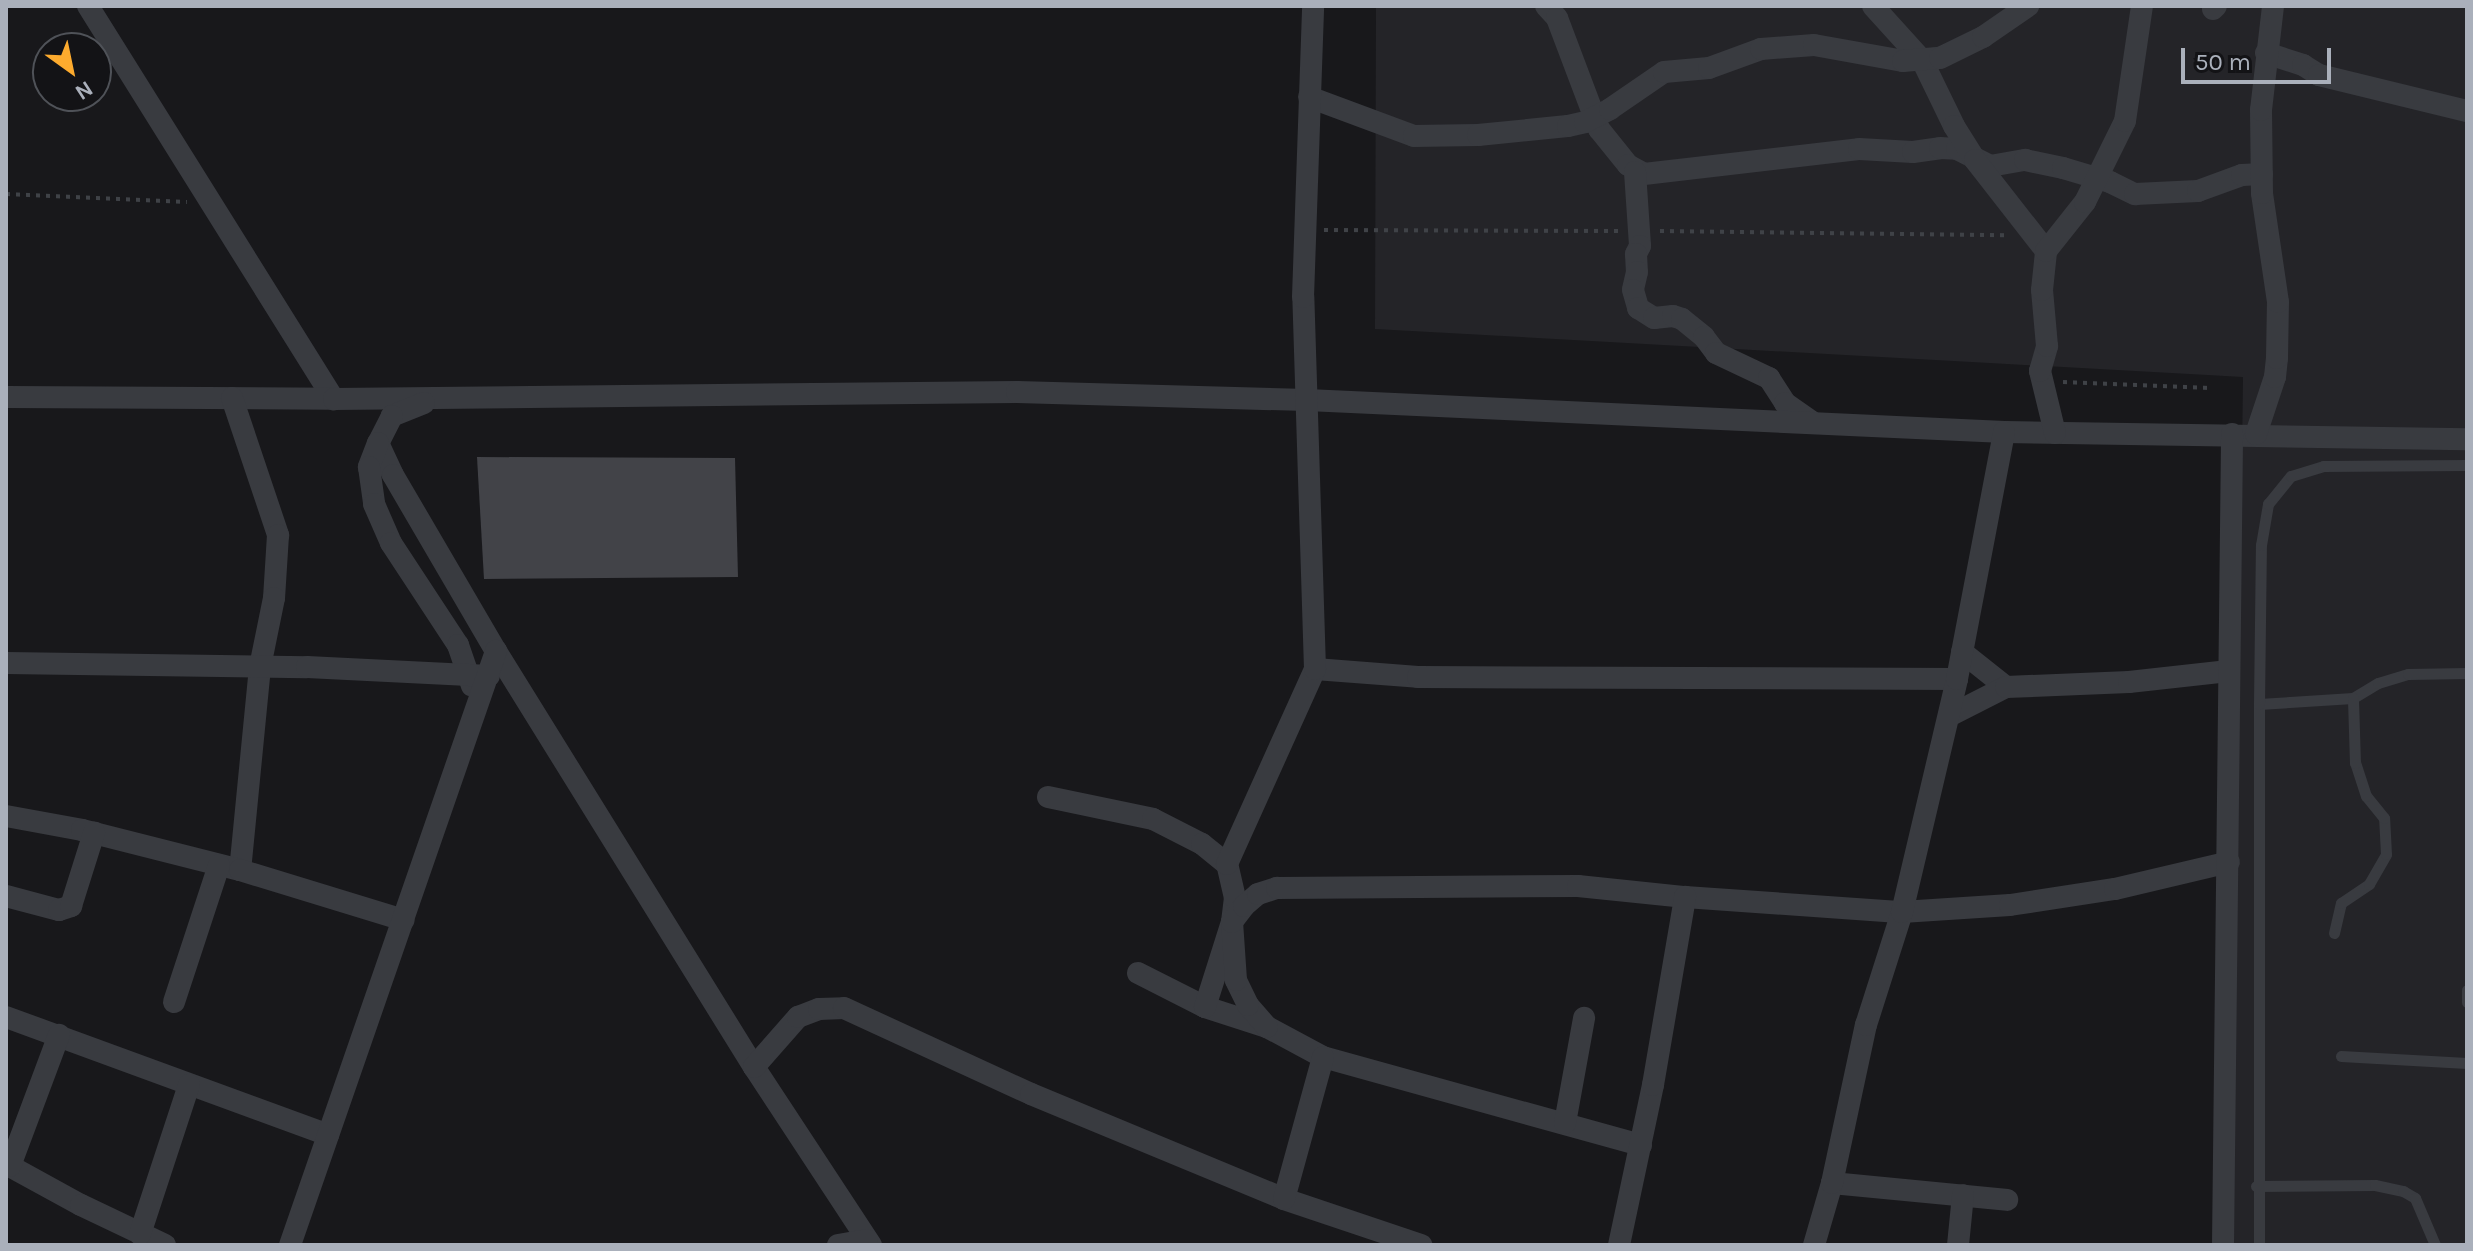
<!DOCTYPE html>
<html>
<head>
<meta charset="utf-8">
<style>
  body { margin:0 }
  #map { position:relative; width:2473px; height:1251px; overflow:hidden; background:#18181b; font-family:Karla,sans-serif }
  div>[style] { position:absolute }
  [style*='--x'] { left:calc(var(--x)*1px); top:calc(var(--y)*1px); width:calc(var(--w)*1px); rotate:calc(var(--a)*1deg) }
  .built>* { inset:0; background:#242428 }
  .building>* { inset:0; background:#424348 }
  .path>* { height:4px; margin-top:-2px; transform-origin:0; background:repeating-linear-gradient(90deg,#3f4247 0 4px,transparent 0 10px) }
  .lane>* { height:11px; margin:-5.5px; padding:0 5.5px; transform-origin:5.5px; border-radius:5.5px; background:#393b40 }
  .street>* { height:22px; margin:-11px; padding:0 11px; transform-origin:11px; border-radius:11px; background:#393b40 }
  span { translate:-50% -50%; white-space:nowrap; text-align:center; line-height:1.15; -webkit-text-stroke:8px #131316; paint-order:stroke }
  .frame { position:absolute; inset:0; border:8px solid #aab0bb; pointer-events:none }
  .north { position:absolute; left:32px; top:32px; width:80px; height:80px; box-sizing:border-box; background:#131316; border:2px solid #4f5258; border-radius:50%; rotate:147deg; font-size:22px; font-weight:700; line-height:32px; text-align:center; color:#aab0bb }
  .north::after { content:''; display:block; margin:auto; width:28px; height:36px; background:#fdab2e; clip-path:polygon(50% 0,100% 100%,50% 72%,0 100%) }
  .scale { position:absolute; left:2181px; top:48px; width:150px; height:36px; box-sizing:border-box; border:4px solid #aab0bb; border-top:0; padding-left:10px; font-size:24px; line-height:28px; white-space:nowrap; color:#aab0bb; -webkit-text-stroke:6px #131316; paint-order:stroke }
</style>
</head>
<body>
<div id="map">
  <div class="built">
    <div style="clip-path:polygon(1376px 6px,2467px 6px,2467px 1245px,2232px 1245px,2243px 377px,1375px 329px)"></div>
  </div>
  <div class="building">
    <div style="clip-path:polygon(477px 457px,735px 458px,738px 577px,484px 579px)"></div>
  </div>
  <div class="path">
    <div style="--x:6;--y:194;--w:181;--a:2.5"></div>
    <div style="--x:1324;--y:230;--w:295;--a:0.2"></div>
    <div style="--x:1660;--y:231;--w:347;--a:0.7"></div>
    <div style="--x:2063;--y:382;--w:147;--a:2.3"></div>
  </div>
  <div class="lane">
    <div style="--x:2259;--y:704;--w:94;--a:-3.7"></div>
    <div style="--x:2353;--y:698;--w:29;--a:-31"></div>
    <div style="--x:2378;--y:683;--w:31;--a:-17"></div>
    <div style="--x:2408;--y:674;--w:59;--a:-1"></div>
    <div style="--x:2334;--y:933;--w:31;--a:-77"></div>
    <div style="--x:2341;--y:903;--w:34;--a:-34"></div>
    <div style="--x:2369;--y:884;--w:34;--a:-60"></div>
    <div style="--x:2386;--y:854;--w:36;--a:-93"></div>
    <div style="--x:2384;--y:818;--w:28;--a:-129"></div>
    <div style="--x:2366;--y:796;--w:35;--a:-108"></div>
    <div style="--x:2355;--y:763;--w:65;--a:-91.8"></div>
    <div style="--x:2467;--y:990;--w:12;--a:90"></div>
    <div style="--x:2341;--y:1056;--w:126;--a:3.2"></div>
    <div style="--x:2256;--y:1186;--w:119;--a:-0.5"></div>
    <div style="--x:2375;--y:1185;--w:29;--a:12"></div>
    <div style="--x:2403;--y:1191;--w:14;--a:30"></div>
    <div style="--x:2415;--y:1198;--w:51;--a:66.9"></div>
    <div style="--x:2259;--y:1245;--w:541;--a:-90"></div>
    <div style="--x:2259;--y:704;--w:159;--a:-89.3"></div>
    <div style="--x:2261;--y:545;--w:42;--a:-80.3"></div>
    <div style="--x:2268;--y:504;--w:36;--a:-51"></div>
    <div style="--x:2291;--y:476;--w:34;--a:-17"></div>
    <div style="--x:2323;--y:466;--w:144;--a:-0.4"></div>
  </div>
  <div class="street">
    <div style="--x:88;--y:6;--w:464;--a:58"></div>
    <div style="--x:1546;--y:6;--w:16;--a:47"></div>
    <div style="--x:1557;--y:18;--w:119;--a:69.3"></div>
    <div style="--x:1599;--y:129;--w:46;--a:51.1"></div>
    <div style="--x:1628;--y:165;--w:18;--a:29"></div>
    <div style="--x:1644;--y:174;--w:216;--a:-6.6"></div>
    <div style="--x:1859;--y:149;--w:54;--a:3.2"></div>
    <div style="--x:1913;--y:152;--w:27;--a:-8"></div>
    <div style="--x:1940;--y:148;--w:17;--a:3"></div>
    <div style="--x:1957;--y:149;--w:37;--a:27"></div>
    <div style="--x:1990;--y:166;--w:36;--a:-10"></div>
    <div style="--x:2025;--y:160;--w:39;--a:12"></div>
    <div style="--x:2063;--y:168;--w:49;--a:16.6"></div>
    <div style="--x:2110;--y:182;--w:28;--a:26"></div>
    <div style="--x:2135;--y:194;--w:63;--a:-2.7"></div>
    <div style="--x:2198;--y:191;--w:47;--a:-20"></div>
    <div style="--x:2242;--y:175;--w:20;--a:-3"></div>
    <div style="--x:1873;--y:6;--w:73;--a:47.8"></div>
    <div style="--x:1922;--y:60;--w:73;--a:64.1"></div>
    <div style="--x:1954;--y:126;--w:40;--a:58"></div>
    <div style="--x:1975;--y:160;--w:115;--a:52"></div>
    <div style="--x:2213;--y:9;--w:4;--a:-45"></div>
    <div style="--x:2266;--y:53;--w:39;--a:18"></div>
    <div style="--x:2303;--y:65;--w:19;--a:32"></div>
    <div style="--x:2319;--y:75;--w:152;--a:13.7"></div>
    <div style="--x:1309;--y:97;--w:112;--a:20.4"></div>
    <div style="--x:1414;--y:136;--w:64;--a:-0.9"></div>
    <div style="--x:1478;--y:135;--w:90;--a:-5.7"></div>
    <div style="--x:1568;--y:126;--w:17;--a:-13"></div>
    <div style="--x:1585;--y:122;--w:28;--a:-27"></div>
    <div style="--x:1610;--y:109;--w:65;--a:-34.4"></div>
    <div style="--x:1664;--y:72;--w:45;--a:-5.1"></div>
    <div style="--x:1709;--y:68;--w:55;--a:-20.1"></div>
    <div style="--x:1761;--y:49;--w:53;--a:-4.3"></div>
    <div style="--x:1814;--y:45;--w:90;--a:10.2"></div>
    <div style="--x:1903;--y:61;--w:37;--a:-5"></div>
    <div style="--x:1940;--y:58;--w:48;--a:-26"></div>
    <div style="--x:1983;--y:37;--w:55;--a:-34.6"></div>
    <div style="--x:1635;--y:172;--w:74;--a:86.1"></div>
    <div style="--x:1640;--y:246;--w:9;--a:117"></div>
    <div style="--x:1636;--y:254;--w:18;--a:87"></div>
    <div style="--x:1637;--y:272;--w:18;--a:103"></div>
    <div style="--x:1633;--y:290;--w:19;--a:74"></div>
    <div style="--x:1638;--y:308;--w:19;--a:32"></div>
    <div style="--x:1654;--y:318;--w:19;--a:-6"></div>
    <div style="--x:1673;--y:316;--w:9;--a:18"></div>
    <div style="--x:1682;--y:319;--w:28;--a:39"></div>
    <div style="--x:1704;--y:337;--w:20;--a:53"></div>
    <div style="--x:1716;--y:353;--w:59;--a:25.3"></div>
    <div style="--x:1769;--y:378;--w:30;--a:57"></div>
    <div style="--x:1785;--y:403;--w:35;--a:35"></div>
    <div style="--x:6;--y:397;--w:328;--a:0.3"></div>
    <div style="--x:334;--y:399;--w:683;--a:-0.59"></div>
    <div style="--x:1017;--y:392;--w:290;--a:1.6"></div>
    <div style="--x:1307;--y:400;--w:698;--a:2.63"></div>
    <div style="--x:2004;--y:432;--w:463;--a:0.9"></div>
    <div style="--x:232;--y:398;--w:145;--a:71.4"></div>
    <div style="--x:278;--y:535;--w:63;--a:93.6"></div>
    <div style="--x:274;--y:598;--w:70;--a:101.5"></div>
    <div style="--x:260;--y:667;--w:204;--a:95.6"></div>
    <div style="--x:424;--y:403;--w:35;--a:158"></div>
    <div style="--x:392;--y:416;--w:30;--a:117"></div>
    <div style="--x:378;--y:443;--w:35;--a:65"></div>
    <div style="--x:393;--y:475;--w:204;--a:59.7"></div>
    <div style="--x:496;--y:651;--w:490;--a:58.2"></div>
    <div style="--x:754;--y:1067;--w:213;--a:56.7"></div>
    <div style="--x:2055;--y:433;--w:64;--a:-103.6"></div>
    <div style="--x:2040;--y:371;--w:26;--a:-74"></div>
    <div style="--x:2047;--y:346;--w:56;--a:-95.1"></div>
    <div style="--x:2042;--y:290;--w:39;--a:-84"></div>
    <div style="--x:2046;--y:251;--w:63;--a:-51.5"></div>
    <div style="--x:2085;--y:202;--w:90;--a:-63.7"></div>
    <div style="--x:2125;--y:121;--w:116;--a:-81.6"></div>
    <div style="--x:2256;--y:434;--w:60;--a:-71.6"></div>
    <div style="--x:2275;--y:377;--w:19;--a:-84"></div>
    <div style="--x:2277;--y:358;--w:56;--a:-89"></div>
    <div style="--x:2278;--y:302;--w:110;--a:-98.4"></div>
    <div style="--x:2262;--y:193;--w:83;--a:-90.7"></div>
    <div style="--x:2261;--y:110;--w:105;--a:-83.4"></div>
    <div style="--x:378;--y:443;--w:26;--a:111"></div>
    <div style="--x:369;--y:467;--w:37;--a:82"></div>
    <div style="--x:374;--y:504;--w:43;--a:66.4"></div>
    <div style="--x:391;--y:543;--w:122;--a:56.7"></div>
    <div style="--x:458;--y:645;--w:43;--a:71.1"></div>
    <div style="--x:1962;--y:652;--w:56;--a:38.5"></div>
    <div style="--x:6;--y:663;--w:301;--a:0.8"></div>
    <div style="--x:307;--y:667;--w:182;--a:2.8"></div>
    <div style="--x:1315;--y:669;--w:103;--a:4.4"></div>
    <div style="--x:1418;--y:677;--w:539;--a:0.21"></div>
    <div style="--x:1949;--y:716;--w:64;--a:-27"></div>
    <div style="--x:2006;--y:687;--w:123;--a:-2.3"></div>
    <div style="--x:2129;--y:682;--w:100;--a:-6.3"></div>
    <div style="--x:1048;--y:797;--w:107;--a:11.8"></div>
    <div style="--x:1153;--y:819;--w:55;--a:27"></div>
    <div style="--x:1202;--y:844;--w:32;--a:39"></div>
    <div style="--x:6;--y:816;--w:77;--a:10.4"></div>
    <div style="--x:82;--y:830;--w:163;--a:14.2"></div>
    <div style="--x:240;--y:870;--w:171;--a:17"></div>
    <div style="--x:6;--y:896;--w:55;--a:14.8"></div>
    <div style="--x:59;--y:910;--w:13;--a:-18"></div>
    <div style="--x:71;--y:906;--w:77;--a:-72.5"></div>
    <div style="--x:1138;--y:973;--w:75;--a:26.9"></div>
    <div style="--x:1205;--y:1007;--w:65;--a:17.9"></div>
    <div style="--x:1267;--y:1027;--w:64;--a:28.2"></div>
    <div style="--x:1323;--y:1057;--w:330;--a:15.5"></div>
    <div style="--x:174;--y:1002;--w:144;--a:-71.8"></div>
    <div style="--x:1205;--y:1007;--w:89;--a:-72.4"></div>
    <div style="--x:1232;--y:922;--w:24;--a:-83"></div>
    <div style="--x:1235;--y:898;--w:35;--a:-103"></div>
    <div style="--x:1227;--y:864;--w:214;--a:-65.7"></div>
    <div style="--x:1315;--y:669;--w:372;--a:-91.8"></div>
    <div style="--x:1303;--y:297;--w:291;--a:-88"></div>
    <div style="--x:6;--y:1017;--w:343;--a:20.1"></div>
    <div style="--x:1267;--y:1027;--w:29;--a:-131"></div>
    <div style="--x:1248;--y:1005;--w:28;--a:-116"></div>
    <div style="--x:1236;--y:980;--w:58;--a:-93.9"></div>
    <div style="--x:1232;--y:922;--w:20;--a:-53"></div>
    <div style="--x:1244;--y:906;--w:18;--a:-41"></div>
    <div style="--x:1258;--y:894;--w:20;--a:-18"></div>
    <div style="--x:1277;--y:888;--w:301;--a:-0.4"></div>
    <div style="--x:1578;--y:886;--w:108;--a:5.9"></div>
    <div style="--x:1685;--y:897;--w:218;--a:4"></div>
    <div style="--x:1902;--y:912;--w:108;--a:-3.7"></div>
    <div style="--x:2010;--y:905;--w:106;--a:-8.7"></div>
    <div style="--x:2115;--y:889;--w:117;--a:-13.3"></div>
    <div style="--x:754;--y:1067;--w:67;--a:-48.7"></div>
    <div style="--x:798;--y:1017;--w:22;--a:-21"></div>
    <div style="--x:819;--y:1009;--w:25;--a:-2"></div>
    <div style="--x:844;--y:1008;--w:206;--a:24.7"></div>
    <div style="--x:1031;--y:1094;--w:274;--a:22.5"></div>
    <div style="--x:1284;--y:1199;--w:145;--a:18.6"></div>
    <div style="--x:1565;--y:1123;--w:107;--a:-79.7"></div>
    <div style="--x:6;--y:1164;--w:85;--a:28.7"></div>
    <div style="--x:81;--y:1205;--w:93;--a:25.5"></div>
    <div style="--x:10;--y:1166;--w:140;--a:-69.5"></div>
    <div style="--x:1832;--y:1183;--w:176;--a:5.5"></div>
    <div style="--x:1284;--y:1199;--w:147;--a:-74.6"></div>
    <div style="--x:140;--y:1234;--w:157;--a:-71.8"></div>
    <div style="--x:290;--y:1245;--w:629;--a:-70.87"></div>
    <div style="--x:838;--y:1245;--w:29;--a:-10"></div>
    <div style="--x:1619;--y:1245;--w:164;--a:-78"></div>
    <div style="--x:1653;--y:1085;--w:191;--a:-80.3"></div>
    <div style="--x:1814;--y:1245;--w:65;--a:-73.8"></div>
    <div style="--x:1832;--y:1183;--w:162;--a:-77.9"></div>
    <div style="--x:1866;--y:1025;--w:119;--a:-72.3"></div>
    <div style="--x:1902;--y:912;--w:239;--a:-76.7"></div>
    <div style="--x:1957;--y:679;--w:251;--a:-79.2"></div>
    <div style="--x:1958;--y:1245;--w:50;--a:-84.3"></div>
    <div style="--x:2223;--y:1245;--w:811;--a:-89.36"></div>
  </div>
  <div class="frame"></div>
  <div class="north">N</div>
  <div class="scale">50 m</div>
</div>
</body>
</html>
